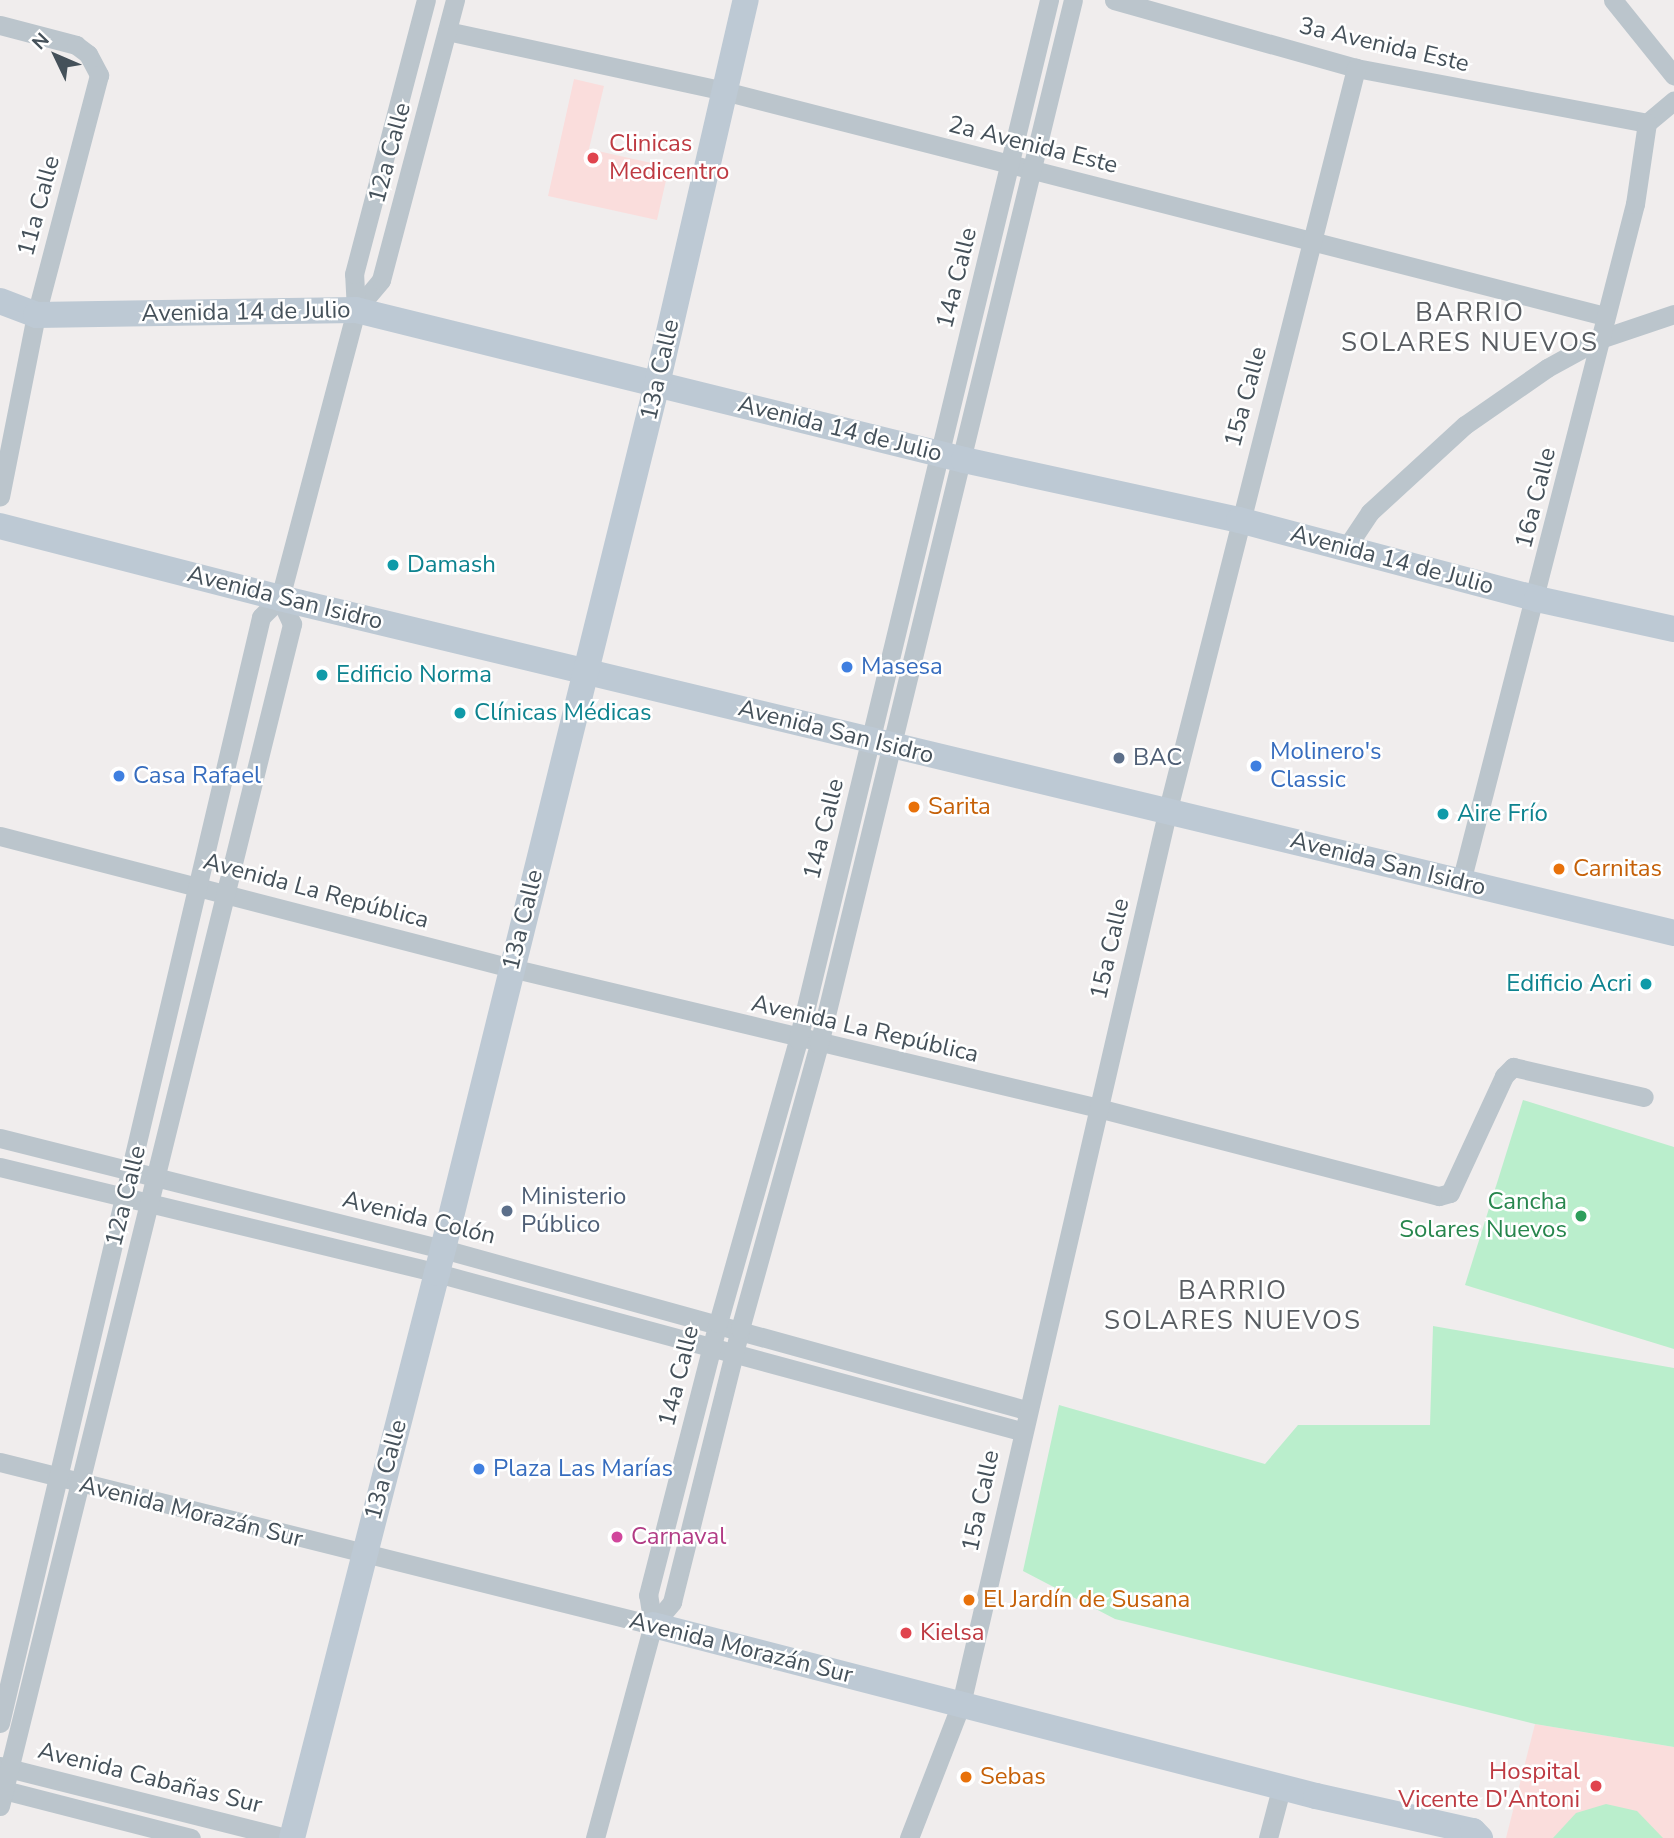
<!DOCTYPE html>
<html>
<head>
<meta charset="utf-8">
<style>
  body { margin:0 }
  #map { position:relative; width:1674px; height:1838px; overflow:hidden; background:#f0eded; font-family:"Nunito Sans",sans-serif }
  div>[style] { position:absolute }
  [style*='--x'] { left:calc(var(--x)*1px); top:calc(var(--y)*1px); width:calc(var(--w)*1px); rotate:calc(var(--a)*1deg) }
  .medical>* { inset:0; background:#fadddc }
  .green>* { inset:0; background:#baeecc }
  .street>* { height:19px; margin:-9.5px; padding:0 9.5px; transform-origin:9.5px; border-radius:9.5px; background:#bbc5cc }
  .secondary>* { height:26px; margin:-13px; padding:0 13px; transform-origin:13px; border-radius:13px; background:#bdc9d4 }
  .dots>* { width:19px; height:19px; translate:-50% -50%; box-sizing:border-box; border:4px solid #fff; border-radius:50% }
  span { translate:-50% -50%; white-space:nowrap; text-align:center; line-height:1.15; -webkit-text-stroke:5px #fff; paint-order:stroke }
  .street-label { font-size:24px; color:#45515a }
  .health-label { font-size:24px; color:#be3a42 }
  .left { translate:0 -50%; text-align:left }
  .right { translate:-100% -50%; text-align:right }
  .culture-label { font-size:24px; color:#0d838f }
  .shop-label { font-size:24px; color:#366cbe }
  .service-label { font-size:24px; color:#4e5e75 }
  .food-label { font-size:24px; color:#c56008 }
  .leisure-label { font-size:24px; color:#27864d }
  .hotel-label { font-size:24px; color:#b23c85 }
  .neighbourhood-label { font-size:26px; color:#595d62; letter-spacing:2px }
  .north { position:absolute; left:21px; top:21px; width:70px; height:70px; -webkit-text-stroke:5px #fff; paint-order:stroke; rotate:314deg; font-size:19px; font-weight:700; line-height:28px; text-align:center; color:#45515a }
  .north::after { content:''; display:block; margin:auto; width:24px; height:32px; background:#45515a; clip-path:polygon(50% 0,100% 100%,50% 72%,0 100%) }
</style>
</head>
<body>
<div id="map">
  <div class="medical">
    <div style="clip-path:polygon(574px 79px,604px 86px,589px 149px,669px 167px,657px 220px,548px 196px)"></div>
    <div style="clip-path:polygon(1535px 1724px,1674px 1747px,1674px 1838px,1506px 1838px)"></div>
  </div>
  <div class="green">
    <div style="clip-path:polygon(1523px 1100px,1674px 1147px,1674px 1349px,1465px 1285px)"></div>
    <div style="clip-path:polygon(1433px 1326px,1674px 1368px,1674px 1747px,1535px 1724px,1115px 1619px,1023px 1571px,1059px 1405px,1265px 1464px,1298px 1425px,1430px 1425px)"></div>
    <div style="clip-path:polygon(1606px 1804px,1637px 1811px,1663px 1838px,1553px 1838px,1576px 1813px)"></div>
  </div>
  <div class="street">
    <div style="--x:1114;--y:0;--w:251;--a:15.7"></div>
    <div style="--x:1356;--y:68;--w:296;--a:10.7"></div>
    <div style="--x:1613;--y:0;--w:97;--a:51.2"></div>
    <div style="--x:0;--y:25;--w:79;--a:14.7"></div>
    <div style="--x:76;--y:45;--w:15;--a:37"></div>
    <div style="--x:88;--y:54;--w:24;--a:62"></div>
    <div style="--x:99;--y:75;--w:248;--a:104.7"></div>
    <div style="--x:36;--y:315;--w:185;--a:101.2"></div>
    <div style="--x:447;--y:31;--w:283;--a:12.2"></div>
    <div style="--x:724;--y:91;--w:909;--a:14.33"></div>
    <div style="--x:1647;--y:123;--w:35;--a:-40"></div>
    <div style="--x:356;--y:310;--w:39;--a:-50"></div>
    <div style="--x:381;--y:280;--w:290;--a:-75.2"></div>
    <div style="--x:1346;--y:548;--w:43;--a:-56.3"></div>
    <div style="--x:1370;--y:512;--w:129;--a:-42.5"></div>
    <div style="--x:1465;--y:425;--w:100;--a:-34.8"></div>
    <div style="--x:1547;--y:368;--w:60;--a:-28.7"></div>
    <div style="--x:1600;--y:339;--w:78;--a:-18.7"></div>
    <div style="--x:0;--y:836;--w:528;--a:14.48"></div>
    <div style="--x:511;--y:968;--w:603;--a:13.41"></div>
    <div style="--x:1098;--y:1108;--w:352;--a:14.5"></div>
    <div style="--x:1439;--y:1196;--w:11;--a:-15"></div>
    <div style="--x:1450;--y:1193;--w:129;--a:-65.2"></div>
    <div style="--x:1504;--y:1076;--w:13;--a:-45"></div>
    <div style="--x:1513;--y:1067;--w:134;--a:12.9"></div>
    <div style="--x:1461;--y:882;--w:700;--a:-75.61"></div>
    <div style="--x:1635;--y:204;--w:82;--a:-81.6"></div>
    <div style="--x:0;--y:1138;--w:457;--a:14.1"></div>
    <div style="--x:443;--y:1249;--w:605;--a:15.44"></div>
    <div style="--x:0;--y:1167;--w:450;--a:13.6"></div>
    <div style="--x:437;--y:1273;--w:605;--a:15.14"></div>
    <div style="--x:0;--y:1462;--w:673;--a:14.02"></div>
    <div style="--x:653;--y:1625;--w:30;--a:-50"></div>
    <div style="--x:672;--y:1602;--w:281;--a:-76"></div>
    <div style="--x:740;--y:1329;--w:296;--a:-74.5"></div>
    <div style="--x:819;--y:1044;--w:1074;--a:-76.33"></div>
    <div style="--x:0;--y:1723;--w:1136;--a:-76.72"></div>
    <div style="--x:261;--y:617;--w:27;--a:-45"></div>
    <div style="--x:280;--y:598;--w:298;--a:-75.2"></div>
    <div style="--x:356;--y:310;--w:36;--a:-93"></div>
    <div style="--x:354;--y:274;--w:283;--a:-75.3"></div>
    <div style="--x:0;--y:1766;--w:296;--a:14.1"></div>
    <div style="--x:0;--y:1789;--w:197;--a:14.4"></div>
    <div style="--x:0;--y:1806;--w:1218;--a:-76.12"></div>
    <div style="--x:292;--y:624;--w:29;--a:-115"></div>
    <div style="--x:595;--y:1838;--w:221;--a:-74.8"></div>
    <div style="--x:653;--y:1625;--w:30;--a:-99"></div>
    <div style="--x:648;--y:1595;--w:281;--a:-75.6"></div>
    <div style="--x:718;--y:1323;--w:294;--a:-74.2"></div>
    <div style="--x:798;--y:1040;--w:1070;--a:-76.43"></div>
    <div style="--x:909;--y:1838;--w:144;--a:-68.8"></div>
    <div style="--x:961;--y:1704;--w:915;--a:-76.98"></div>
    <div style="--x:1167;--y:813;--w:769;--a:-75.76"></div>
    <div style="--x:1268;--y:1838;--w:55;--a:-75.2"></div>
  </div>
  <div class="secondary">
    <div style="--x:0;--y:301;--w:39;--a:21"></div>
    <div style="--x:36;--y:315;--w:320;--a:-0.9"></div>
    <div style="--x:356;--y:310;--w:626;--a:13.86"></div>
    <div style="--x:964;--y:460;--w:281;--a:12.3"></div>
    <div style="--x:1239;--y:520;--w:308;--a:14.8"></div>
    <div style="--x:1537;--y:599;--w:140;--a:12.4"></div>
    <div style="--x:0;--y:526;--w:289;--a:14.4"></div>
    <div style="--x:280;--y:598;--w:1434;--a:13.51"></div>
    <div style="--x:653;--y:1625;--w:685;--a:14.46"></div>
    <div style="--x:1316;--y:1796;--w:161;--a:12.6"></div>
    <div style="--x:1473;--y:1831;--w:10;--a:45"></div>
    <div style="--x:292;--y:1838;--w:583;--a:-75.61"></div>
    <div style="--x:437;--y:1273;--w:916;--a:-76.1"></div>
    <div style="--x:657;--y:384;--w:394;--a:-77"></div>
  </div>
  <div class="dots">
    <div style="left:593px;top:158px;background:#e0444e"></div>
    <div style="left:393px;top:565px;background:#0f9aa8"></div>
    <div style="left:847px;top:667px;background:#3f7fe0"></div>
    <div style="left:322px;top:675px;background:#0f9aa8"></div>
    <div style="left:460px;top:713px;background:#0f9aa8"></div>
    <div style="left:1119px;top:758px;background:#5c6f8a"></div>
    <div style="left:1256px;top:766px;background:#3f7fe0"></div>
    <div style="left:119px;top:776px;background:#3f7fe0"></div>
    <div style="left:914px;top:807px;background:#e8710a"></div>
    <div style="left:1443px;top:814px;background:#0f9aa8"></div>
    <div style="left:1559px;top:869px;background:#e8710a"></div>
    <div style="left:1646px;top:984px;background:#0f9aa8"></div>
    <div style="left:507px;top:1211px;background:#5c6f8a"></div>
    <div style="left:1581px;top:1216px;background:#2e9e5b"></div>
    <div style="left:479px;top:1469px;background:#3f7fe0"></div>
    <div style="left:617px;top:1537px;background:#d1479c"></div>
    <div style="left:969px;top:1600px;background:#e8710a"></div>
    <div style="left:906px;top:1633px;background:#e0444e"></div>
    <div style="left:966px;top:1777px;background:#e8710a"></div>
    <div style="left:1596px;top:1786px;background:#e0444e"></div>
  </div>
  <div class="street-label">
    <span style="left:1384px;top:45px;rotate:13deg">3a Avenida Este</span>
    <span style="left:1033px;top:145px;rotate:14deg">2a Avenida Este</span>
    <span style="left:390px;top:153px;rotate:-75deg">12a Calle</span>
    <span style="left:39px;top:206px;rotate:-75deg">11a Calle</span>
    <span style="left:957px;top:278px;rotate:-76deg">14a Calle</span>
    <span style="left:246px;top:312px;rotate:-1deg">Avenida 14 de Julio</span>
    <span style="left:660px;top:370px;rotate:-77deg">13a Calle</span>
    <span style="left:1246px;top:397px;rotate:-75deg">15a Calle</span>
    <span style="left:840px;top:429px;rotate:14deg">Avenida 14 de Julio</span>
    <span style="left:1536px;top:498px;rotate:-76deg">16a Calle</span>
    <span style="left:1392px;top:560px;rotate:15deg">Avenida 14 de Julio</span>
    <span style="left:285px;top:598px;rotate:14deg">Avenida San Isidro</span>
    <span style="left:836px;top:732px;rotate:14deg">Avenida San Isidro</span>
    <span style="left:824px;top:829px;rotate:-76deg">14a Calle</span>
    <span style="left:1388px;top:864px;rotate:14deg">Avenida San Isidro</span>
    <span style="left:316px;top:891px;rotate:15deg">Avenida La República</span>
    <span style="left:523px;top:920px;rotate:-76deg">13a Calle</span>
    <span style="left:1110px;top:949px;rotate:-77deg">15a Calle</span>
    <span style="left:865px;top:1029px;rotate:13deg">Avenida La República</span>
    <span style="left:126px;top:1196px;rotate:-76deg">12a Calle</span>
    <span style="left:419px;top:1218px;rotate:14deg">Avenida Colón</span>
    <span style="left:679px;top:1376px;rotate:-76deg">14a Calle</span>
    <span style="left:386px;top:1470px;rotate:-75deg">13a Calle</span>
    <span style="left:981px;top:1501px;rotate:-78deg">15a Calle</span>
    <span style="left:191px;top:1512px;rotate:14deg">Avenida Morazán Sur</span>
    <span style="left:741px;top:1648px;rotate:14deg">Avenida Morazán Sur</span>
    <span style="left:150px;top:1778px;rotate:14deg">Avenida Cabañas Sur</span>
  </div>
  <div class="health-label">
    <span class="left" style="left:609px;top:158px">Clinicas<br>Medicentro</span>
    <span class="left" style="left:920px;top:1633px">Kielsa</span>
    <span class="right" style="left:1580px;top:1786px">Hospital<br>Vicente D'Antoni</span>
  </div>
  <div class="culture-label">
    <span class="left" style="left:407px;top:565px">Damash</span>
    <span class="left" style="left:336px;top:675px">Edificio Norma</span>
    <span class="left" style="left:474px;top:713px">Clínicas Médicas</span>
    <span class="left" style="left:1457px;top:814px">Aire Frío</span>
    <span class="right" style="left:1632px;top:984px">Edificio Acri</span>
  </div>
  <div class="shop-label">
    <span class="left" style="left:861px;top:667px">Masesa</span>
    <span class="left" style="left:1270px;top:766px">Molinero's<br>Classic</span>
    <span class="left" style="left:133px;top:776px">Casa Rafael</span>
    <span class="left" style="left:493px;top:1469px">Plaza Las Marías</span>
  </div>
  <div class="service-label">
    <span class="left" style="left:1133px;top:758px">BAC</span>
    <span class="left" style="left:521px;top:1211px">Ministerio<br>Público</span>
  </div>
  <div class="food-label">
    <span class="left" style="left:928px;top:807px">Sarita</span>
    <span class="left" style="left:1573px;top:869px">Carnitas</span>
    <span class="left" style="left:983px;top:1600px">El Jardín de Susana</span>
    <span class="left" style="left:980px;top:1777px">Sebas</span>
  </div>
  <div class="leisure-label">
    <span class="right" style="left:1567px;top:1216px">Cancha<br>Solares Nuevos</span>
  </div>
  <div class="hotel-label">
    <span class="left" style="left:631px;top:1537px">Carnaval</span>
  </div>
  <div class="neighbourhood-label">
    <span style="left:1470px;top:328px">BARRIO<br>SOLARES NUEVOS</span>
    <span style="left:1233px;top:1306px">BARRIO<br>SOLARES NUEVOS</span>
  </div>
  <div class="north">N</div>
</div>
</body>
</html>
